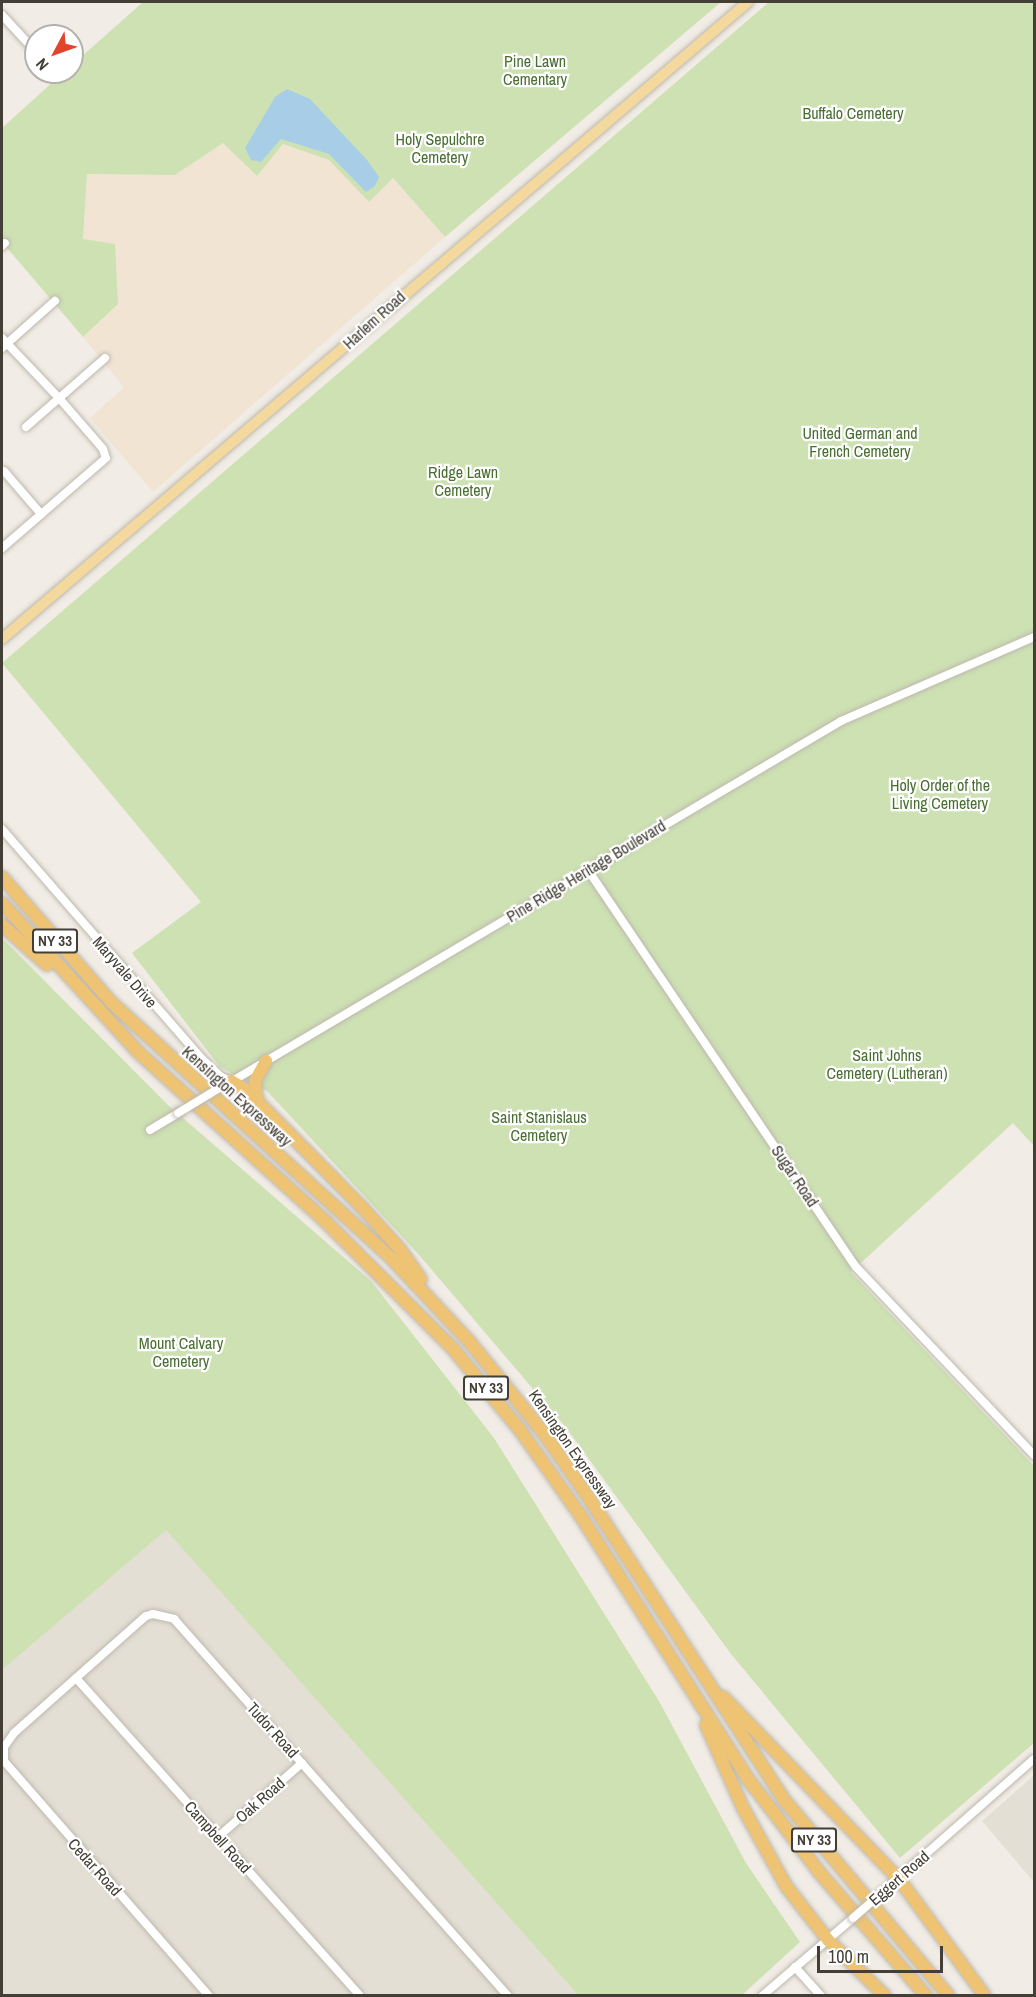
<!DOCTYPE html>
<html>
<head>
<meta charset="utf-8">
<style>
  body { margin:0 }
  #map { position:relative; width:1036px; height:1997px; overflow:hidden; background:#f1ede6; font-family:"Archivo Narrow",sans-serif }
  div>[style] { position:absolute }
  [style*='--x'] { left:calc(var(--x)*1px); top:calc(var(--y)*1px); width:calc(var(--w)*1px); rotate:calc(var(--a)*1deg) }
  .residential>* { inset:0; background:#e4dfd5 }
  .commercial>* { inset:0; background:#f1e4d3 }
  .green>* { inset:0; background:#cde1b3 }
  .water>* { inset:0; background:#a8cee7 }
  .roads { filter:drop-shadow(0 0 2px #beb8ad) drop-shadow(0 0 2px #beb8ad) }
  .minor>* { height:8px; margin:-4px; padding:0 4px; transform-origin:4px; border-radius:4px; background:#fff }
  .major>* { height:10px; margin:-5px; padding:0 5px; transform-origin:5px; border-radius:5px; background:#f3d99d }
  .highway>* { height:12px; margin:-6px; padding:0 6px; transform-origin:6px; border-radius:6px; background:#eec474 }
  .bridges { filter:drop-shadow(0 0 2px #beb8ad) drop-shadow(0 0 2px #beb8ad) }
  .minor-bridge>* { height:8px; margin:-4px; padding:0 4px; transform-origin:4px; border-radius:4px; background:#fff }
  span { translate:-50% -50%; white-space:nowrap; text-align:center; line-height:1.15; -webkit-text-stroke:4.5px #fff; paint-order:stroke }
  .shield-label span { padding:2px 4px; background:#fff; border:2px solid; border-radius:4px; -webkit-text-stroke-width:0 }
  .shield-label { font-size:15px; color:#433e36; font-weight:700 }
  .park-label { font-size:16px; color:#486e30 }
  .street-label { font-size:16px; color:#433e36 }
  .frame { position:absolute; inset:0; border:3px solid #433e36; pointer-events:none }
  .north { position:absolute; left:24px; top:24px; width:60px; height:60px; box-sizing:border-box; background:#fff; border:2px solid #b4b2af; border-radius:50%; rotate:229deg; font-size:16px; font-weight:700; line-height:24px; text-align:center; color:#433e36 }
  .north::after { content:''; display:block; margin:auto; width:21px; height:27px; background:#e2452c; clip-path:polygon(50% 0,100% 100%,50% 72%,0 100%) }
  .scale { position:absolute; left:817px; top:1946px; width:126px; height:27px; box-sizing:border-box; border:3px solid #433e36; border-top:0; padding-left:8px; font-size:18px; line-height:21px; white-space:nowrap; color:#433e36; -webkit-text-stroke:4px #fff; paint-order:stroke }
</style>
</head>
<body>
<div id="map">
  <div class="residential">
    <div style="clip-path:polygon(166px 1529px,578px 1995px,2px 1995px,2px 1670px)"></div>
    <div style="clip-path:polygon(1034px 1775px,1034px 1882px,982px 1821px)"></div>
  </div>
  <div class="commercial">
    <div style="clip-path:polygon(223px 142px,283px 144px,329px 160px,369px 202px,393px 178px,445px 237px,153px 492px,90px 418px,124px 387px,83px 337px,118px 304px,83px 240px,87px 174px,175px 175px)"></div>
  </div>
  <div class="green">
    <div style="clip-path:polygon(143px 2px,721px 2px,445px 237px,393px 178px,369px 202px,329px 160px,283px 144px,257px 176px,223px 143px,175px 175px,87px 174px,83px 239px,115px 244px,118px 304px,83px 337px,2px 242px,2px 128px,64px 72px,72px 72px,72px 65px)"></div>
    <div style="clip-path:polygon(769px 2px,1034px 2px,1034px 1146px,1013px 1123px,851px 1272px,1034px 1466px,1034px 1743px,900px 1858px,731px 1654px,567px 1429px,420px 1256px,267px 1091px,220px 1067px,132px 953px,201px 902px,2px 663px)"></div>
    <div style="clip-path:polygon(2px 938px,168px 1105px,371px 1281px,494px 1438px,659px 1701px,746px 1863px,800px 1942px,742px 1995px,578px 1995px,166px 1530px,2px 1670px)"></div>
  </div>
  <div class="water">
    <div style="clip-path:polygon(287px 89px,310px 99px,367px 160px,379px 177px,375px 186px,366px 192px,329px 154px,281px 139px,261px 162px,251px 160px,245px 148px,275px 97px)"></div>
  </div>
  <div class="roads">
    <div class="minor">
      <div style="--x:2;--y:15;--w:50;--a:47.4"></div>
      <div style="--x:55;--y:72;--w:2;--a:63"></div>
      <div style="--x:2;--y:246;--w:4;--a:-45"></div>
      <div style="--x:2;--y:338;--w:83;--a:46.5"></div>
      <div style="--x:59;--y:398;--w:67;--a:49.2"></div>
      <div style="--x:103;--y:449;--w:9;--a:72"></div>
      <div style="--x:106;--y:458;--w:138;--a:139.1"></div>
      <div style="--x:2;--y:348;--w:71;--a:-41.6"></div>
      <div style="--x:26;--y:427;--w:105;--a:-41.1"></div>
      <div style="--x:4;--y:471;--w:57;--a:49.3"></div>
      <div style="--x:2;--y:829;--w:305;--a:49"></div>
      <div style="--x:202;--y:1059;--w:26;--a:43"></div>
      <div style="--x:221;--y:1077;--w:11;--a:22"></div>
      <div style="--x:588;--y:870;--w:479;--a:56"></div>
      <div style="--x:856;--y:1267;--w:259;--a:46.6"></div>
      <div style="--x:229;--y:1083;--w:711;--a:-30.6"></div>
      <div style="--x:841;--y:721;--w:210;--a:-23.5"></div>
      <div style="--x:150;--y:1130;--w:33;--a:-31"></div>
      <div style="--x:76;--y:1678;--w:426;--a:48.2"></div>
      <div style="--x:218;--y:1837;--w:112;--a:-41.4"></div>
      <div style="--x:870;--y:1903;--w:218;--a:-41.3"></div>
      <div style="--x:795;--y:1967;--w:39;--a:48"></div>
      <div style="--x:209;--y:1996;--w:312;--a:-131.1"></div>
      <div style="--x:4;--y:1761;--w:14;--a:-90"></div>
      <div style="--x:4;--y:1747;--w:17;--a:-54"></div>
      <div style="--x:14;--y:1733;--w:176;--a:-41.6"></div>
      <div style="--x:146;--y:1616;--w:7;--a:-16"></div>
      <div style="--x:153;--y:1614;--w:22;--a:13"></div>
      <div style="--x:174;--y:1619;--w:504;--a:48.46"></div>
      <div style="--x:762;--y:1996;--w:120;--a:-40.6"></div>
    </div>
    <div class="major">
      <div style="--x:2;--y:639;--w:981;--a:-40.49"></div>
    </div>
    <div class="highway">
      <div style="--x:2;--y:877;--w:167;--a:48.9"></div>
      <div style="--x:112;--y:1003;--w:379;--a:42.4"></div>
      <div style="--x:392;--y:1259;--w:112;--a:46.8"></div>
      <div style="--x:469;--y:1341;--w:121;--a:51"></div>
      <div style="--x:545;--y:1435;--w:77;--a:55.1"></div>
      <div style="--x:589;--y:1498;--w:362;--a:57.1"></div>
      <div style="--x:786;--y:1802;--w:253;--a:50"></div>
      <div style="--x:2;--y:903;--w:202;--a:47.6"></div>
      <div style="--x:138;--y:1052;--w:251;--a:42.1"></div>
      <div style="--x:324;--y:1220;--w:184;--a:45"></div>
      <div style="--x:454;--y:1350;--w:104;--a:50.5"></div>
      <div style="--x:520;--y:1430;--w:104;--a:54.8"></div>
      <div style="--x:580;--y:1515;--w:313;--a:57.5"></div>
      <div style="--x:748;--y:1779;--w:117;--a:52.6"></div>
      <div style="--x:819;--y:1872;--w:164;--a:49.2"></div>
      <div style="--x:2;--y:925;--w:60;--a:41.6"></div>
      <div style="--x:231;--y:1081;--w:17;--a:31"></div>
      <div style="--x:246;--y:1090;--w:162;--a:45.3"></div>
      <div style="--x:360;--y:1205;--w:58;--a:47.8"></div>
      <div style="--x:399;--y:1248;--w:38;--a:55"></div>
      <div style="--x:257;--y:1100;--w:19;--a:-96"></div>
      <div style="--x:255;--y:1081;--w:23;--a:-61"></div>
      <div style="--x:723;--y:1697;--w:253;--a:46"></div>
      <div style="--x:899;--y:1879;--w:145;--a:53.7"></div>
      <div style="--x:706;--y:1725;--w:91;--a:66"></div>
      <div style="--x:743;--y:1808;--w:89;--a:61.1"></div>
      <div style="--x:786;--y:1886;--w:68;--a:52.1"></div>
      <div style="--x:828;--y:1940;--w:80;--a:44.5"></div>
    </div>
  </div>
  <div class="bridges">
    <div class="minor-bridge">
      <div style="--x:178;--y:1113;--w:50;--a:-31.2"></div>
      <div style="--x:853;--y:1918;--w:23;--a:-41"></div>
    </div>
  </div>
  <div class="shield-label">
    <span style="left:55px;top:941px">NY 33</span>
    <span style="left:486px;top:1388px">NY 33</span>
    <span style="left:814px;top:1840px">NY 33</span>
  </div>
  <div class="park-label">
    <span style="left:535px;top:70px">Pine Lawn<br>Cementary</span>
    <span style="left:853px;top:113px">Buffalo Cemetery</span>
    <span style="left:440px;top:148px">Holy Sepulchre<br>Cemetery</span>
    <span style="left:860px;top:442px">United German and<br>French Cemetery</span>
    <span style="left:463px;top:481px">Ridge Lawn<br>Cemetery</span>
    <span style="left:940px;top:794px">Holy Order of the<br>Living Cemetery</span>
    <span style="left:887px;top:1064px">Saint Johns<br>Cemetery (Lutheran)</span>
    <span style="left:539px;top:1126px">Saint Stanislaus<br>Cemetery</span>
    <span style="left:181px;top:1352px">Mount Calvary<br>Cemetery</span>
  </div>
  <div class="street-label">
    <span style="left:374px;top:320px;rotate:-42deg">Harlem Road</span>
    <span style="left:586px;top:871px;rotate:-31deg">Pine Ridge Heritage Boulevard</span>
    <span style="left:125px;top:972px;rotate:49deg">Maryvale Drive</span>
    <span style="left:237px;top:1096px;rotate:42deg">Kensington Expressway</span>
    <span style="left:795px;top:1176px;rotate:56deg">Sugar Road</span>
    <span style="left:573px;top:1449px;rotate:55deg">Kensington Expressway</span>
    <span style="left:273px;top:1730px;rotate:48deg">Tudor Road</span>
    <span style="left:260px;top:1800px;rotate:-41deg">Oak Road</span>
    <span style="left:218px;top:1837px;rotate:48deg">Campbell Road</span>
    <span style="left:95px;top:1867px;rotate:48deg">Cedar Road</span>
    <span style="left:899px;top:1878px;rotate:-41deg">Eggert Road</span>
  </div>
  <div class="frame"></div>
  <div class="north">N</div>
  <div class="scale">100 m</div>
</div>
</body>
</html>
